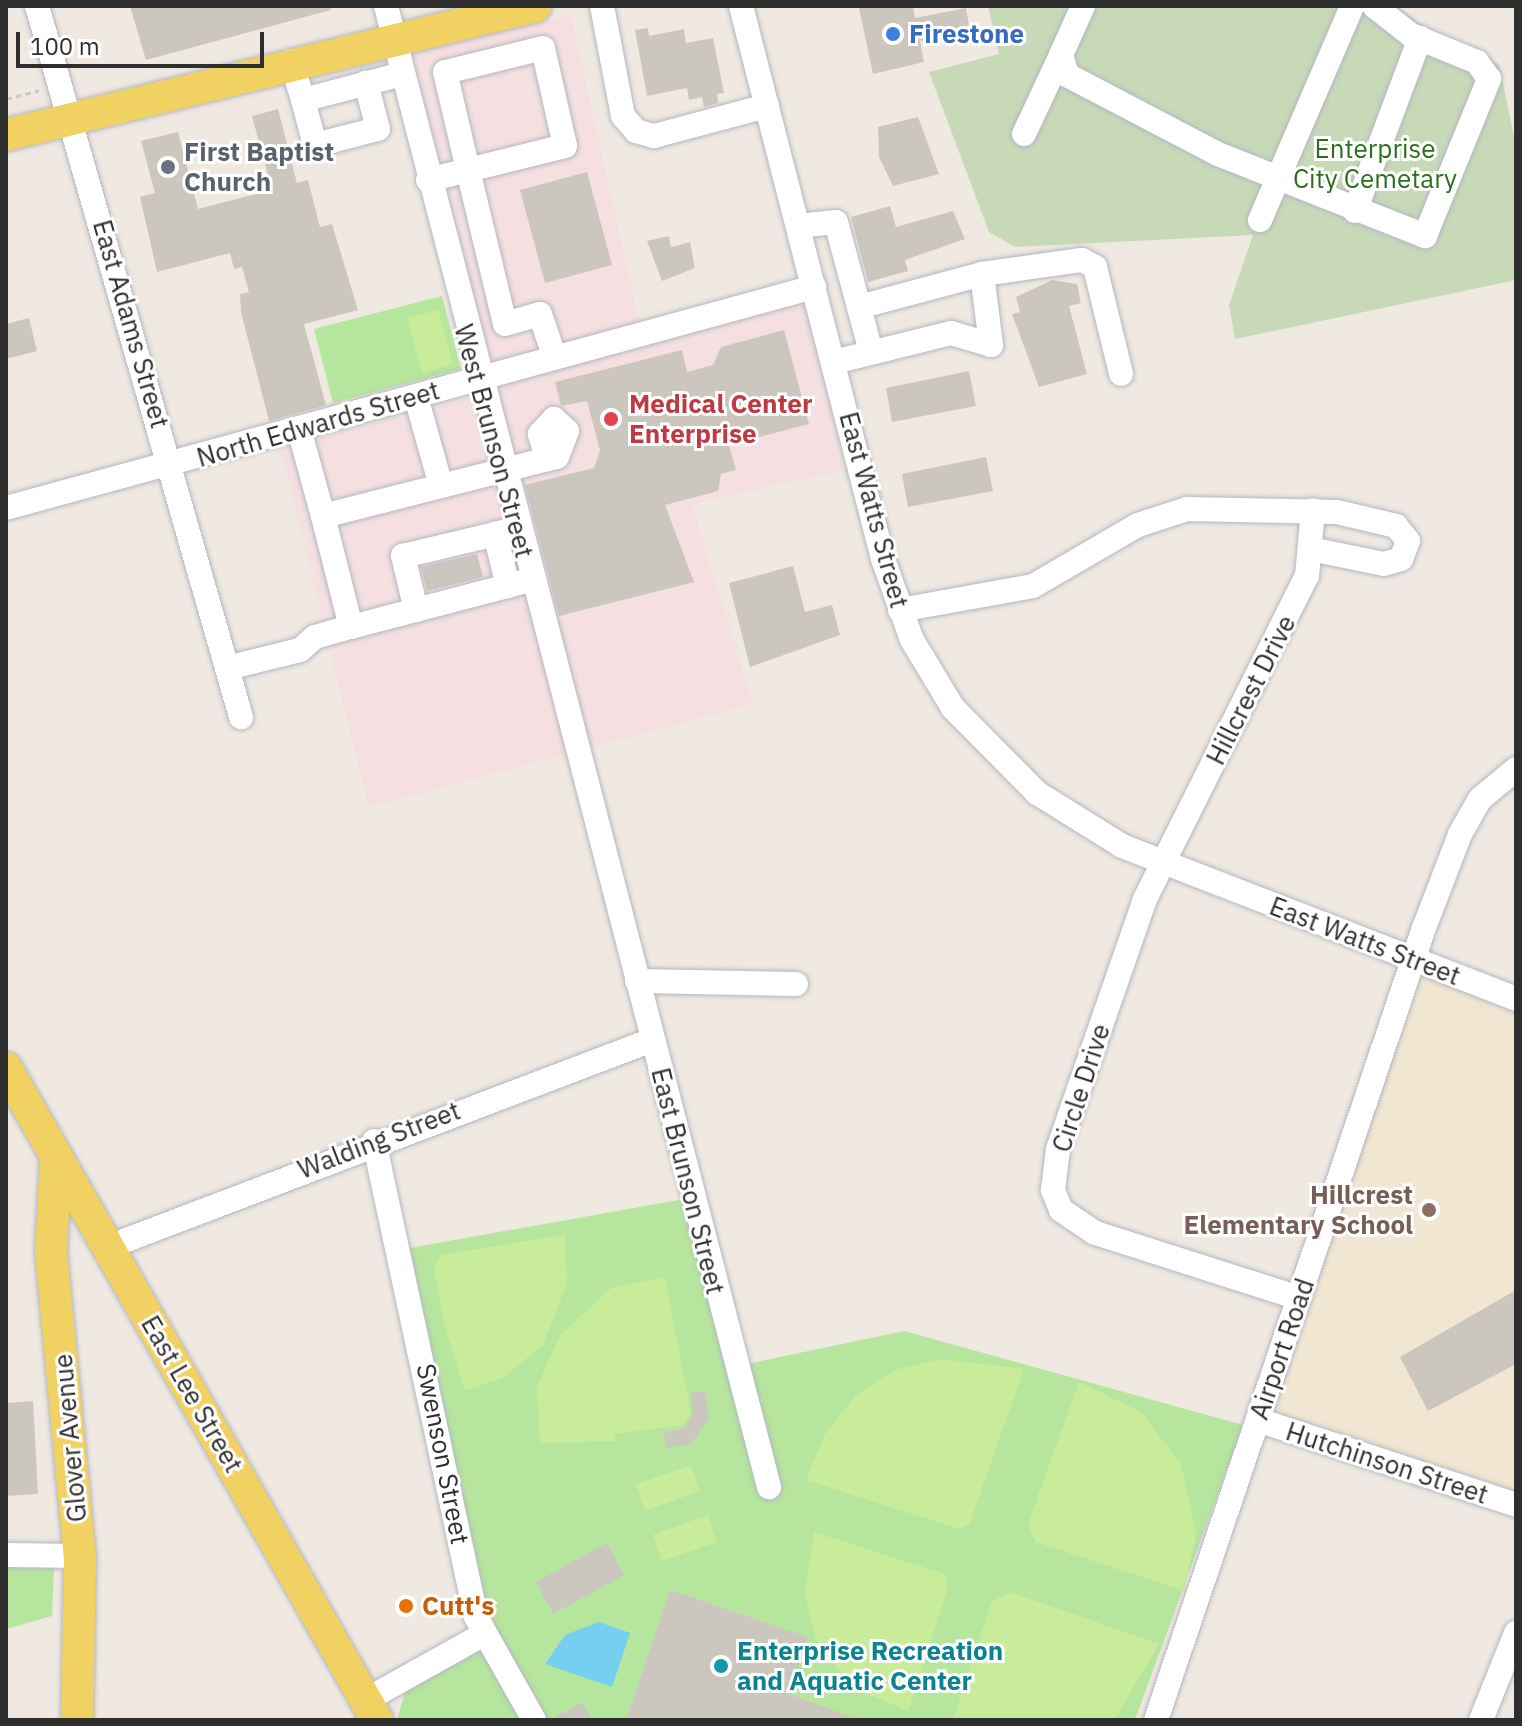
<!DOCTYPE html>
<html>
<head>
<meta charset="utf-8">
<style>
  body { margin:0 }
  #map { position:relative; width:1522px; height:1726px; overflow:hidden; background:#efe9e1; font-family:"IBM Plex Sans",sans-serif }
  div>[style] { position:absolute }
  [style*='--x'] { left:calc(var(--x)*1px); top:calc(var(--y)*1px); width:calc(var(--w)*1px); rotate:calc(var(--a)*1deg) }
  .education>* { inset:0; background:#f0e6d1 }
  .medical>* { inset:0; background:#f5dfe0 }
  .green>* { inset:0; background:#b6e59e }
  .cemetery>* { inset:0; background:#c8d9b8 }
  .pitch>* { inset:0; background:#c9ec9a }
  .water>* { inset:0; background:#75cff0 }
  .building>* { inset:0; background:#cbc7bf }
  .path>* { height:3px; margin-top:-1.5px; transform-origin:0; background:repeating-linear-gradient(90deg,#c9c9c9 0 6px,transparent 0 10px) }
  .roads { filter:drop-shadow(0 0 2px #b4b7c1) drop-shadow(0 0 2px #b4b7c1) }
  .minor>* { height:24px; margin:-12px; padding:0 12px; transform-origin:12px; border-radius:12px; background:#fff }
  .major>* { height:32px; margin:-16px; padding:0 16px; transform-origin:16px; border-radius:16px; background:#f2d163 }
  .dots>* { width:22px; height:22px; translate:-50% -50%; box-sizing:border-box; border:4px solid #fff; border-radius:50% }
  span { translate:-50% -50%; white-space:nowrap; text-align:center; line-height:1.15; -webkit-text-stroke:6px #fff; paint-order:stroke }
  .shop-label { font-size:26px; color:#366cbe; font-weight:700 }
  .left { translate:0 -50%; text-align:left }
  .park-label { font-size:26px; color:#2c6e1b }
  .worship-label { font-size:26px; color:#5b616d; font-weight:700 }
  .street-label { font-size:26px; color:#2e2e2e }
  .health-label { font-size:26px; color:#be3a42; font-weight:700 }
  .education-label { font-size:26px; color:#785e54; font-weight:700 }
  .right { translate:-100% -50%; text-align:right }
  .food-label { font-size:26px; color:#c56008; font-weight:700 }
  .culture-label { font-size:26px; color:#0d838f; font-weight:700 }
  .frame { position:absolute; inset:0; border:8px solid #2e2e2e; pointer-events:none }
  .scale { position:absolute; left:16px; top:32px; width:248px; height:36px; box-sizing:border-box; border:4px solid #2e2e2e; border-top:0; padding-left:10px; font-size:24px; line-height:28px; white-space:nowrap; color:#2e2e2e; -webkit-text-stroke:6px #fff; paint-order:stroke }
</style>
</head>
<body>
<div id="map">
  <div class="education">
    <div style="clip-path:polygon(1422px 974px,1516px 1010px,1516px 1490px,1274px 1410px)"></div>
  </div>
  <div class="medical">
    <div style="clip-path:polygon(571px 16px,644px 344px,808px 305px,844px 470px,692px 504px,753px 704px,369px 807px,280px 448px,498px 391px,408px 48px)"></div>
  </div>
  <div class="green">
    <div style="clip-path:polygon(442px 296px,461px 369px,333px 403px,314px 329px)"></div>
    <div style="clip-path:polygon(684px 1199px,728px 1368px,904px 1331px,1243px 1425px,1135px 1720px,397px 1720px,405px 1692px,499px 1637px,482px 1589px,410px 1248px)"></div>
    <div style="clip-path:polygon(6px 1567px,54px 1567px,52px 1616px,6px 1629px)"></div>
  </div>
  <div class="cemetery">
    <div style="clip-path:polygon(988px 6px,1396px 6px,1439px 38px,1499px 64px,1516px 146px,1516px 280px,1235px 339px,1229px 305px,1253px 235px,1015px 247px,989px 232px,929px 72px,999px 54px)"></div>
  </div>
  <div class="pitch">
    <div style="clip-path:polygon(438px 310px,453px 364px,422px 373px,407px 318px)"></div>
    <div style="clip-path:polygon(565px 1235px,567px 1283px,543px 1345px,502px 1378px,465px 1391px,444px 1324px,434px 1270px,440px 1255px)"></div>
    <div style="clip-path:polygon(665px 1277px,691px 1414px,683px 1425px,615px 1434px,615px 1441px,540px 1443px,537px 1387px,560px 1335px,611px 1288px)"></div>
    <div style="clip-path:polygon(941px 1359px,1024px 1369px,969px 1525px,959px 1529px,806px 1480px,825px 1434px,856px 1395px,895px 1370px)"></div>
    <div style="clip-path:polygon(1079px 1382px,1141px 1412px,1181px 1464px,1196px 1534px,1184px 1591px,1036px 1542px,1028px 1524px)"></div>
    <div style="clip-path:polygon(691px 1465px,700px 1491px,645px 1511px,636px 1484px)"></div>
    <div style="clip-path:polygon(708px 1515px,717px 1542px,662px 1561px,653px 1535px)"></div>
    <div style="clip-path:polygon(814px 1532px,945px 1574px,948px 1588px,908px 1711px,851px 1687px,816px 1639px,805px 1594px)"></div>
    <div style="clip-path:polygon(1010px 1592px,1159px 1644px,1114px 1720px,953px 1720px,992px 1601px)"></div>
  </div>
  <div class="water">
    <div style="clip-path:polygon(599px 1622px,630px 1633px,612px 1687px,545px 1664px,565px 1635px)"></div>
  </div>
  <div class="building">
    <div style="clip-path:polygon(130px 6px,330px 6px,331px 10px,146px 60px)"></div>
    <div style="clip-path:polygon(913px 6px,915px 18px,966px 8px,970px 31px,920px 41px,924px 62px,873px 74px,859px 8px)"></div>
    <div style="clip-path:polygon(648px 28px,649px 36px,684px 29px,686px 43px,713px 38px,724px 93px,717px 94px,718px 103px,704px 107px,702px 97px,689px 100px,687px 88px,647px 96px,635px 30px)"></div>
    <div style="clip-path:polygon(278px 109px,297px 183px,308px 180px,320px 227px,332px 224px,358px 310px,304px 324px,326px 405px,269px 421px,241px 312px,240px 294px,249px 292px,242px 267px,234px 269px,230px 253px,157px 272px,140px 197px,155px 193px,141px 141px,178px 132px,198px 209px,272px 190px,252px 116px)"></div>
    <div style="clip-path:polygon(918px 117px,939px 174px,893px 186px,879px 157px,878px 127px)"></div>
    <div style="clip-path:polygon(587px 172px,612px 265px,545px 283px,520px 190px)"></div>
    <div style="clip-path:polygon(890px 206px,896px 227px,953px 211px,965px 239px,905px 260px,908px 271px,868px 282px,851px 217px)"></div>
    <div style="clip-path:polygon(669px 236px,671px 247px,690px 242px,695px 268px,662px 281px,647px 241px)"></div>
    <div style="clip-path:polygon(1052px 280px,1077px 284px,1081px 303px,1069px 306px,1087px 374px,1039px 387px,1012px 314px,1020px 312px,1016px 297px)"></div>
    <div style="clip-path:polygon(29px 318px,37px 351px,6px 359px,6px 324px)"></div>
    <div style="clip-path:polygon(784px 330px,809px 424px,729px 445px,736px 470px,721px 474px,718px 491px,665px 505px,694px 582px,559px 616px,525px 485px,594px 468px,600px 450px,587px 401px,561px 406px,555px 382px,682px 350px,687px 372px,713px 365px,721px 347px)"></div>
    <div style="clip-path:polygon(969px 371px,976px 406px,892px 422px,886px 388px)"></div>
    <div style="clip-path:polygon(986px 457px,993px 491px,908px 507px,902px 474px)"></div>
    <div style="clip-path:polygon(477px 554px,483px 577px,427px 591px,421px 567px)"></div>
    <div style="clip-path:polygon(793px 566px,805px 612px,832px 605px,840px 635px,750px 667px,729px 583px)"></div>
    <div style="clip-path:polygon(1516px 1290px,1516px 1364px,1428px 1411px,1400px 1357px)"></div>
    <div style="clip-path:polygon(705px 1391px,709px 1419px,691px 1444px,666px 1448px,664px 1432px,683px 1429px,693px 1415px,691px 1393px)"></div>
    <div style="clip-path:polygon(33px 1401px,38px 1494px,6px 1496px,6px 1403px)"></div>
    <div style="clip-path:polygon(607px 1543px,624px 1575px,553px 1614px,536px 1582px)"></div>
    <div style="clip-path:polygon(670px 1590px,808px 1637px,789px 1694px,859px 1720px,626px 1720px)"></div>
    <div style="clip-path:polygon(582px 1702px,592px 1720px,550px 1720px)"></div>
  </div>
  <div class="path">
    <div style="--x:6;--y:99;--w:34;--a:-15"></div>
  </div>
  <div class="roads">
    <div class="minor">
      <div style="--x:37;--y:6;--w:740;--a:73.99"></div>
      <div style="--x:386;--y:6;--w:1530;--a:75.5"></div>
      <div style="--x:602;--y:6;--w:112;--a:79.2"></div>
      <div style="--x:623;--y:116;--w:20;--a:49"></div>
      <div style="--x:636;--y:131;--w:19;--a:16"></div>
      <div style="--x:654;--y:136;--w:117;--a:-14.9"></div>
      <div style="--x:741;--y:6;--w:571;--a:75.6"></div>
      <div style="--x:883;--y:559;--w:86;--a:70.3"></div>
      <div style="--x:912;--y:640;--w:79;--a:58.9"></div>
      <div style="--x:953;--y:708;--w:120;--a:45.3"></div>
      <div style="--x:1037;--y:793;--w:100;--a:31.9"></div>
      <div style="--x:1122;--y:846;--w:423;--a:21.2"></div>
      <div style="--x:1083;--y:6;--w:54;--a:114.2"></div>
      <div style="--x:1061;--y:55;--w:21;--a:73"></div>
      <div style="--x:1067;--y:75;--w:170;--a:27.6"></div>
      <div style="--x:1218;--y:154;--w:223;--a:21.6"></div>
      <div style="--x:1425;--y:236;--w:170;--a:-67.8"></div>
      <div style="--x:1489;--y:79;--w:21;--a:-125"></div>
      <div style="--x:1477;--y:62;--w:71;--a:-157.8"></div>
      <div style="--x:1411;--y:35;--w:47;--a:-141.9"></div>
      <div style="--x:291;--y:61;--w:41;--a:72.9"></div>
      <div style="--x:303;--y:100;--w:102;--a:-14.7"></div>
      <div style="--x:303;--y:100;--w:47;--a:75.1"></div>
      <div style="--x:315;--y:145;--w:65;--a:-14.3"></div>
      <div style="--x:378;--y:129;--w:48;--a:-104.6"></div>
      <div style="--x:1024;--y:134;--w:87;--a:-64.9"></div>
      <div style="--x:428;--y:180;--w:41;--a:-14"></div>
      <div style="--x:468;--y:170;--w:100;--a:-13.9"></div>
      <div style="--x:565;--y:146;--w:100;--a:-102.7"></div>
      <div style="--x:543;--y:48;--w:101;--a:166.2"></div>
      <div style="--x:445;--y:72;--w:101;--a:76.8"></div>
      <div style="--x:468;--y:170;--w:158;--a:76.5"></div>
      <div style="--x:505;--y:324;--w:36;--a:-16"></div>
      <div style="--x:540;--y:314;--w:46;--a:71.2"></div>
      <div style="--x:1355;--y:211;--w:185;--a:-69.4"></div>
      <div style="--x:1260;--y:220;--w:233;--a:-66.7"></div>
      <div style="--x:798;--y:226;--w:38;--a:-6"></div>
      <div style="--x:836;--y:222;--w:88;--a:74.9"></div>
      <div style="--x:871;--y:352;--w:47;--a:-104.9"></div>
      <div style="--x:859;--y:307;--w:127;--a:-15"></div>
      <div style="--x:982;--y:274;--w:101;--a:-8"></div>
      <div style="--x:1082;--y:260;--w:15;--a:28"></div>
      <div style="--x:1095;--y:267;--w:110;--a:76.3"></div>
      <div style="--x:834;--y:362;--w:121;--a:-13.9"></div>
      <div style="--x:951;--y:333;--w:42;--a:16.7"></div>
      <div style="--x:991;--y:345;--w:72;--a:-97.2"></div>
      <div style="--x:416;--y:397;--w:92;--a:74.3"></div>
      <div style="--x:299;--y:429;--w:90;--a:74.6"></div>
      <div style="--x:323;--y:516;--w:241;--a:-14.2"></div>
      <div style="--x:557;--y:457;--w:28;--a:-69"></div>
      <div style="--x:567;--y:431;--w:18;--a:-137"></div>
      <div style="--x:554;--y:419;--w:21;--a:133"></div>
      <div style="--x:540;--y:434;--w:26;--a:74"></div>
      <div style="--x:6;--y:508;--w:838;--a:-15.3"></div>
      <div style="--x:508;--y:586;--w:54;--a:-104"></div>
      <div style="--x:495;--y:534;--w:16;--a:-15"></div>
      <div style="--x:416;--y:610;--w:56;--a:-103.5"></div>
      <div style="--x:403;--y:556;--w:95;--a:-13.4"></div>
      <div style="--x:900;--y:610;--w:135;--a:-10.2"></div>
      <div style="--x:1033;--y:586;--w:121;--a:-30.2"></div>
      <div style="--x:1138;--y:525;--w:52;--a:-18.1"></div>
      <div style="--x:1187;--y:509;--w:150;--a:1.1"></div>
      <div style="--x:1337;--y:512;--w:61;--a:13.3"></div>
      <div style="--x:1396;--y:526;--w:19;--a:51"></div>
      <div style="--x:1408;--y:541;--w:19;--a:111"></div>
      <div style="--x:1401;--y:559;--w:18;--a:164"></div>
      <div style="--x:1384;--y:564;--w:70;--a:-168.5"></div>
      <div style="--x:351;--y:627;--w:185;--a:-14.7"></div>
      <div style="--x:227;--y:668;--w:75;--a:-13.9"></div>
      <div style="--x:300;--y:650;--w:20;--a:-41"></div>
      <div style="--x:315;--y:637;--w:37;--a:-16"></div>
      <div style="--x:351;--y:627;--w:114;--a:-104.2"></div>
      <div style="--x:637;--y:981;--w:159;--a:1.1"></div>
      <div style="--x:374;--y:1141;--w:487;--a:77.9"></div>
      <div style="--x:476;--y:1617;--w:118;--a:60.6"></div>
      <div style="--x:108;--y:1247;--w:582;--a:-20.83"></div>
      <div style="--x:1299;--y:1298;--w:214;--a:-162.3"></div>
      <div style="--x:1095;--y:1233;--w:41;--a:-145.9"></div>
      <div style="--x:1061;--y:1210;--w:22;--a:-112"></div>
      <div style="--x:1053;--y:1190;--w:41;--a:-83"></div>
      <div style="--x:1058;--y:1149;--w:265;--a:-70.8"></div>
      <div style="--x:1145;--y:899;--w:361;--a:-63.4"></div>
      <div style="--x:1307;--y:576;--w:66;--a:-84.8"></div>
      <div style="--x:1258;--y:1420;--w:272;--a:18.2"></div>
      <div style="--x:6;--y:1555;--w:74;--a:0.8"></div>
      <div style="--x:366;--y:1700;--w:135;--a:-29.2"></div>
      <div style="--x:1156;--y:1720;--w:836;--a:-71.31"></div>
      <div style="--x:1424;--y:928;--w:101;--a:-69"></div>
      <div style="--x:1460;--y:834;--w:40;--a:-60.3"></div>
      <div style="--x:1480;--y:799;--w:47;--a:-39.8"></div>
      <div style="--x:1481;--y:1720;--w:94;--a:-68.1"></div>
    </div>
    <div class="major">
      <div style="--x:6;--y:135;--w:545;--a:-13.68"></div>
      <div style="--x:6;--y:1068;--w:750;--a:60.36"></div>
      <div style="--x:56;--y:1157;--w:95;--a:93"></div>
      <div style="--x:51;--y:1252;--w:305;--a:84.6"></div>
      <div style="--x:80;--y:1556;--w:164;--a:91"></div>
    </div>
  </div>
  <div class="dots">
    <div style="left:893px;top:34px;background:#3f7fe0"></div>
    <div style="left:168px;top:167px;background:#6b7280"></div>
    <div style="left:611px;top:419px;background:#e0444e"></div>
    <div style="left:1429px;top:1210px;background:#8d6e63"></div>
    <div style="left:406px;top:1606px;background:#e8710a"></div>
    <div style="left:721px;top:1666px;background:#0f9aa8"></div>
  </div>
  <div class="shop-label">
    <span class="left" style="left:909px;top:34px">Firestone</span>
  </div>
  <div class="park-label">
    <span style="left:1375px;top:164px">Enterprise<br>City Cemetary</span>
  </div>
  <div class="worship-label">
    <span class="left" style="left:184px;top:167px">First Baptist<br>Church</span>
  </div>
  <div class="street-label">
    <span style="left:131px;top:324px;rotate:74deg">East Adams Street</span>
    <span style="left:318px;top:424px;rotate:-16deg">North Edwards Street</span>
    <span style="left:494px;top:441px;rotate:75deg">West Brunson Street</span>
    <span style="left:874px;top:510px;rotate:75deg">East Watts Street</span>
    <span style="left:1251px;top:690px;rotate:-63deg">Hillcrest Drive</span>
    <span style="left:1365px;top:941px;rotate:21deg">East Watts Street</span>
    <span style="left:1081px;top:1088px;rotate:-72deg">Circle Drive</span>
    <span style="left:379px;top:1140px;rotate:-21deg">Walding Street</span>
    <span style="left:688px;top:1181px;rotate:76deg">East Brunson Street</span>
    <span style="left:1282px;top:1349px;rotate:-71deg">Airport Road</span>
    <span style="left:192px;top:1394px;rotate:60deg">East Lee Street</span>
    <span style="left:70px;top:1438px;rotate:-95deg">Glover Avenue</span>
    <span style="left:443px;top:1454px;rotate:79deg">Swenson Street</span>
    <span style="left:1387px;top:1463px;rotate:18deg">Hutchinson Street</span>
  </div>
  <div class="health-label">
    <span class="left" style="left:629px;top:419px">Medical Center<br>Enterprise</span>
  </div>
  <div class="education-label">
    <span class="right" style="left:1413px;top:1210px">Hillcrest<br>Elementary School</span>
  </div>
  <div class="food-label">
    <span class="left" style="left:422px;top:1606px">Cutt's</span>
  </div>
  <div class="culture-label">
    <span class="left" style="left:737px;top:1666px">Enterprise Recreation<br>and Aquatic Center</span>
  </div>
  <div class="frame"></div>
  <div class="scale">100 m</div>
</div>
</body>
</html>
